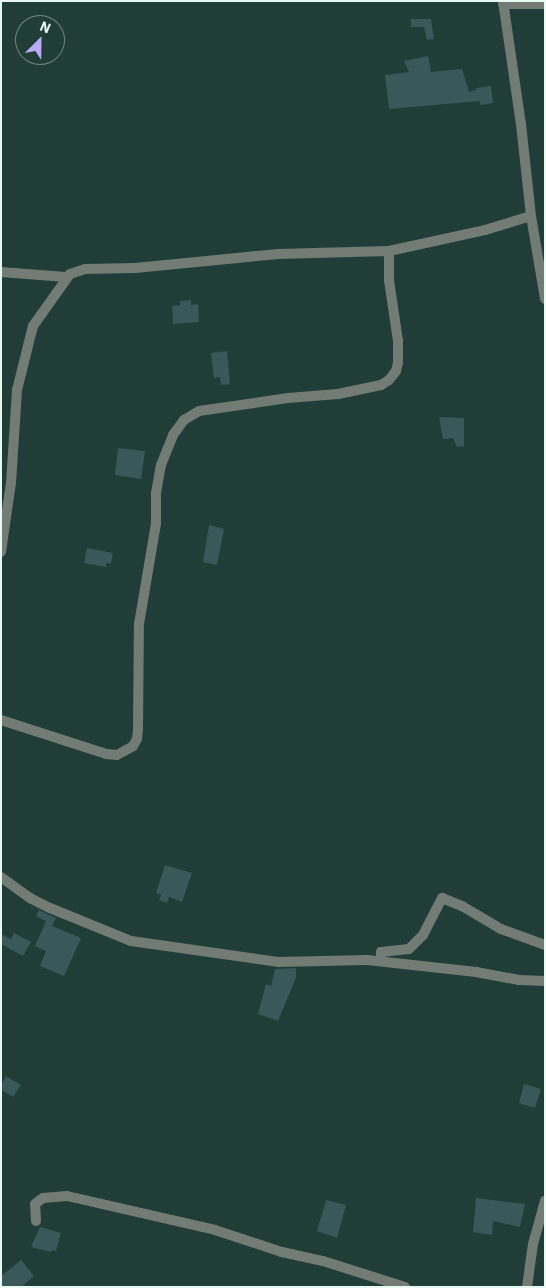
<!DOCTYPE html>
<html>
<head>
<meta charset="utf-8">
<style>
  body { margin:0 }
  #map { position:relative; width:546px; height:1288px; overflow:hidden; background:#203d37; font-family:"IBM Plex Sans",sans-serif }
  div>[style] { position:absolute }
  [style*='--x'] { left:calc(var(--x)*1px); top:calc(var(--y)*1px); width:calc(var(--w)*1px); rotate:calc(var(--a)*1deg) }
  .building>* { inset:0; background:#38585a }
  .street>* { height:10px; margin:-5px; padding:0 5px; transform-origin:5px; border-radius:5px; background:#727c75 }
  span { translate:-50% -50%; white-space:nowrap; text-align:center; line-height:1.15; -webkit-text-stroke:4px #203d37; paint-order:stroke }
  .frame { position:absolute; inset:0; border:2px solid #e8f9f4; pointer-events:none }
  .north { position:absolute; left:15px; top:15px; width:50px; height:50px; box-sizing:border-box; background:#203d37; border:1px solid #708883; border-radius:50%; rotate:23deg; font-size:14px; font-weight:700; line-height:20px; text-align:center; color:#e8f9f4 }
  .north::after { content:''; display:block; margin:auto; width:18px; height:22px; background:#bcaaf6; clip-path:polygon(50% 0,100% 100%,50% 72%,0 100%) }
</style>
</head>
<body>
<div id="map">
  <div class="building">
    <div style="clip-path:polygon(411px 19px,431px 19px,434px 39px,427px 40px,424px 27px,411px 27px)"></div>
    <div style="clip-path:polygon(428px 56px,431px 72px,462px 69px,469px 92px,476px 90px,476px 88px,491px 86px,493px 103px,480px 105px,480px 101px,389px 109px,385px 75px,409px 72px,404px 61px)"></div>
    <div style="clip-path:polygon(191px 300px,191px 305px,198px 304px,199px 322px,173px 324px,172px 306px,180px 305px,180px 301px)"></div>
    <div style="clip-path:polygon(227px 351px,230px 384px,221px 385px,220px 377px,214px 378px,211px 353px)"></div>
    <div style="clip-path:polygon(439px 417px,464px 418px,464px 446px,457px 447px,453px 438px,443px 439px)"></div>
    <div style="clip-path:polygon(118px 448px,145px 451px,141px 479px,115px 475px)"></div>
    <div style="clip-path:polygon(209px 525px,224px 529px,217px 565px,203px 562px)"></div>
    <div style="clip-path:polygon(87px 548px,113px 553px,111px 564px,106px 563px,106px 567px,84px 563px)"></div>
    <div style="clip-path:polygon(165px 865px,192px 873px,182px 902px,169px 897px,167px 903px,159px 900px,161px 895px,156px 893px)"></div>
    <div style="clip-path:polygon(39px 910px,56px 918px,52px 926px,81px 938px,64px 976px,40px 966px,46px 951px,35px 946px,46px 921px,36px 916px)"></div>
    <div style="clip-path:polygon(14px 933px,31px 942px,23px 956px,1px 944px,1px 934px,11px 939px)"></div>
    <div style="clip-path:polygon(296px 968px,296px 978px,278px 1021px,258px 1014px,266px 984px,271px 986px,275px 969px)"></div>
    <div style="clip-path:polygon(6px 1076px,21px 1085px,13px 1097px,1px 1090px,1px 1085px)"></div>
    <div style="clip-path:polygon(524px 1084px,541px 1089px,535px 1108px,519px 1103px)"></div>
    <div style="clip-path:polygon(476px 1198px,525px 1204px,520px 1227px,493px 1221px,492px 1235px,473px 1232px)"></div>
    <div style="clip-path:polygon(326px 1200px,346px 1205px,337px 1238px,317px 1231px)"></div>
    <div style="clip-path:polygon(40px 1227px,61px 1233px,56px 1251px,52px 1250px,51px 1252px,31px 1247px)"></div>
    <div style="clip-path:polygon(21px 1260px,34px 1276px,21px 1287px,1px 1287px,1px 1276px)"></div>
  </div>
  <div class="street">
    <div style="--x:503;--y:1;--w:124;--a:81.7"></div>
    <div style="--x:521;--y:124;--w:93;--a:83.8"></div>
    <div style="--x:531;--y:216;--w:84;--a:80.4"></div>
    <div style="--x:503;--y:4;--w:42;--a:0"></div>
    <div style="--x:1;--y:272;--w:65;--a:4.4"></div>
    <div style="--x:1;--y:552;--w:70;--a:-81.8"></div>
    <div style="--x:11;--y:483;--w:93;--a:-86.3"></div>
    <div style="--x:17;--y:390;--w:66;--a:-76"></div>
    <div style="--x:33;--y:326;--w:64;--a:-54.6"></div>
    <div style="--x:70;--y:274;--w:16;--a:-18"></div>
    <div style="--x:85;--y:269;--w:50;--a:-1.1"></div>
    <div style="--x:135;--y:268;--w:144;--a:-5.6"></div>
    <div style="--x:278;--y:254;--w:111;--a:-1.5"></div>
    <div style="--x:389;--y:251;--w:98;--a:-12.3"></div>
    <div style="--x:485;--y:230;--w:48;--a:-16.9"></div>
    <div style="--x:1;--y:720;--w:110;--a:17.9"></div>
    <div style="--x:106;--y:754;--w:11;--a:5"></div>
    <div style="--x:117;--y:755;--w:18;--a:-29"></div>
    <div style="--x:133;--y:746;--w:8;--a:-60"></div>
    <div style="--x:137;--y:739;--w:10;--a:-84"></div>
    <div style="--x:138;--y:729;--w:105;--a:-89.5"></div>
    <div style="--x:139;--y:624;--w:101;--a:-80.4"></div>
    <div style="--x:156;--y:524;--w:31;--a:-90"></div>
    <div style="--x:156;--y:493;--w:28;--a:-80"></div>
    <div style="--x:161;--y:465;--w:32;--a:-68"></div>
    <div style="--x:173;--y:435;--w:19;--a:-54"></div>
    <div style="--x:184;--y:420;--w:17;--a:-31"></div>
    <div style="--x:199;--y:411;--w:90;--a:-8.3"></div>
    <div style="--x:288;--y:398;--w:50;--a:-4.6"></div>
    <div style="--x:338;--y:394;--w:44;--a:-11.8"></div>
    <div style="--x:381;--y:385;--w:9;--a:-32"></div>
    <div style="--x:389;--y:380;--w:11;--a:-52"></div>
    <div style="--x:396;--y:371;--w:9;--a:-77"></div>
    <div style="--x:398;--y:362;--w:21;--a:-90"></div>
    <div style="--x:398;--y:341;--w:62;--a:-98.4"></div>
    <div style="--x:389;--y:280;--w:29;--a:-90"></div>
    <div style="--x:1;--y:877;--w:36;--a:36"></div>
    <div style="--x:30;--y:898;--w:22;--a:27"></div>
    <div style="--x:50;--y:908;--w:87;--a:22.2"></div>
    <div style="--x:131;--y:941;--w:148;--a:8.1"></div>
    <div style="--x:278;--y:962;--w:89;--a:-1.3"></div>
    <div style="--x:367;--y:960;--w:110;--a:6.3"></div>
    <div style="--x:476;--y:972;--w:44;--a:10.5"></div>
    <div style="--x:519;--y:980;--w:26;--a:2"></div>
    <div style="--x:381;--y:961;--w:9;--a:-90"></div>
    <div style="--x:381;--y:952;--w:28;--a:-6"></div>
    <div style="--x:409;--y:949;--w:20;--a:-45"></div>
    <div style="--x:423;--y:935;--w:42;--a:-62.8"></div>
    <div style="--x:442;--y:898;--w:22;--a:22"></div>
    <div style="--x:462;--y:906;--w:45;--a:30.5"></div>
    <div style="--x:501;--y:929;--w:47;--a:20"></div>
    <div style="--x:36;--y:1221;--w:17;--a:-93"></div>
    <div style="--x:35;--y:1204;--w:10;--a:-37"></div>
    <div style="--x:43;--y:1198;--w:24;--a:-5"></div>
    <div style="--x:67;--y:1196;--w:152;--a:12.9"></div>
    <div style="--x:215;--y:1230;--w:71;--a:18.2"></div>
    <div style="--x:282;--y:1252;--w:42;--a:12.4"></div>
    <div style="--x:323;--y:1261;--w:86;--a:17.6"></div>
    <div style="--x:527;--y:1287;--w:43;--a:-82.1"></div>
    <div style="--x:533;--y:1244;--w:45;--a:-74.4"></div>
  </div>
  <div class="frame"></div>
  <div class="north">N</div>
</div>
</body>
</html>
